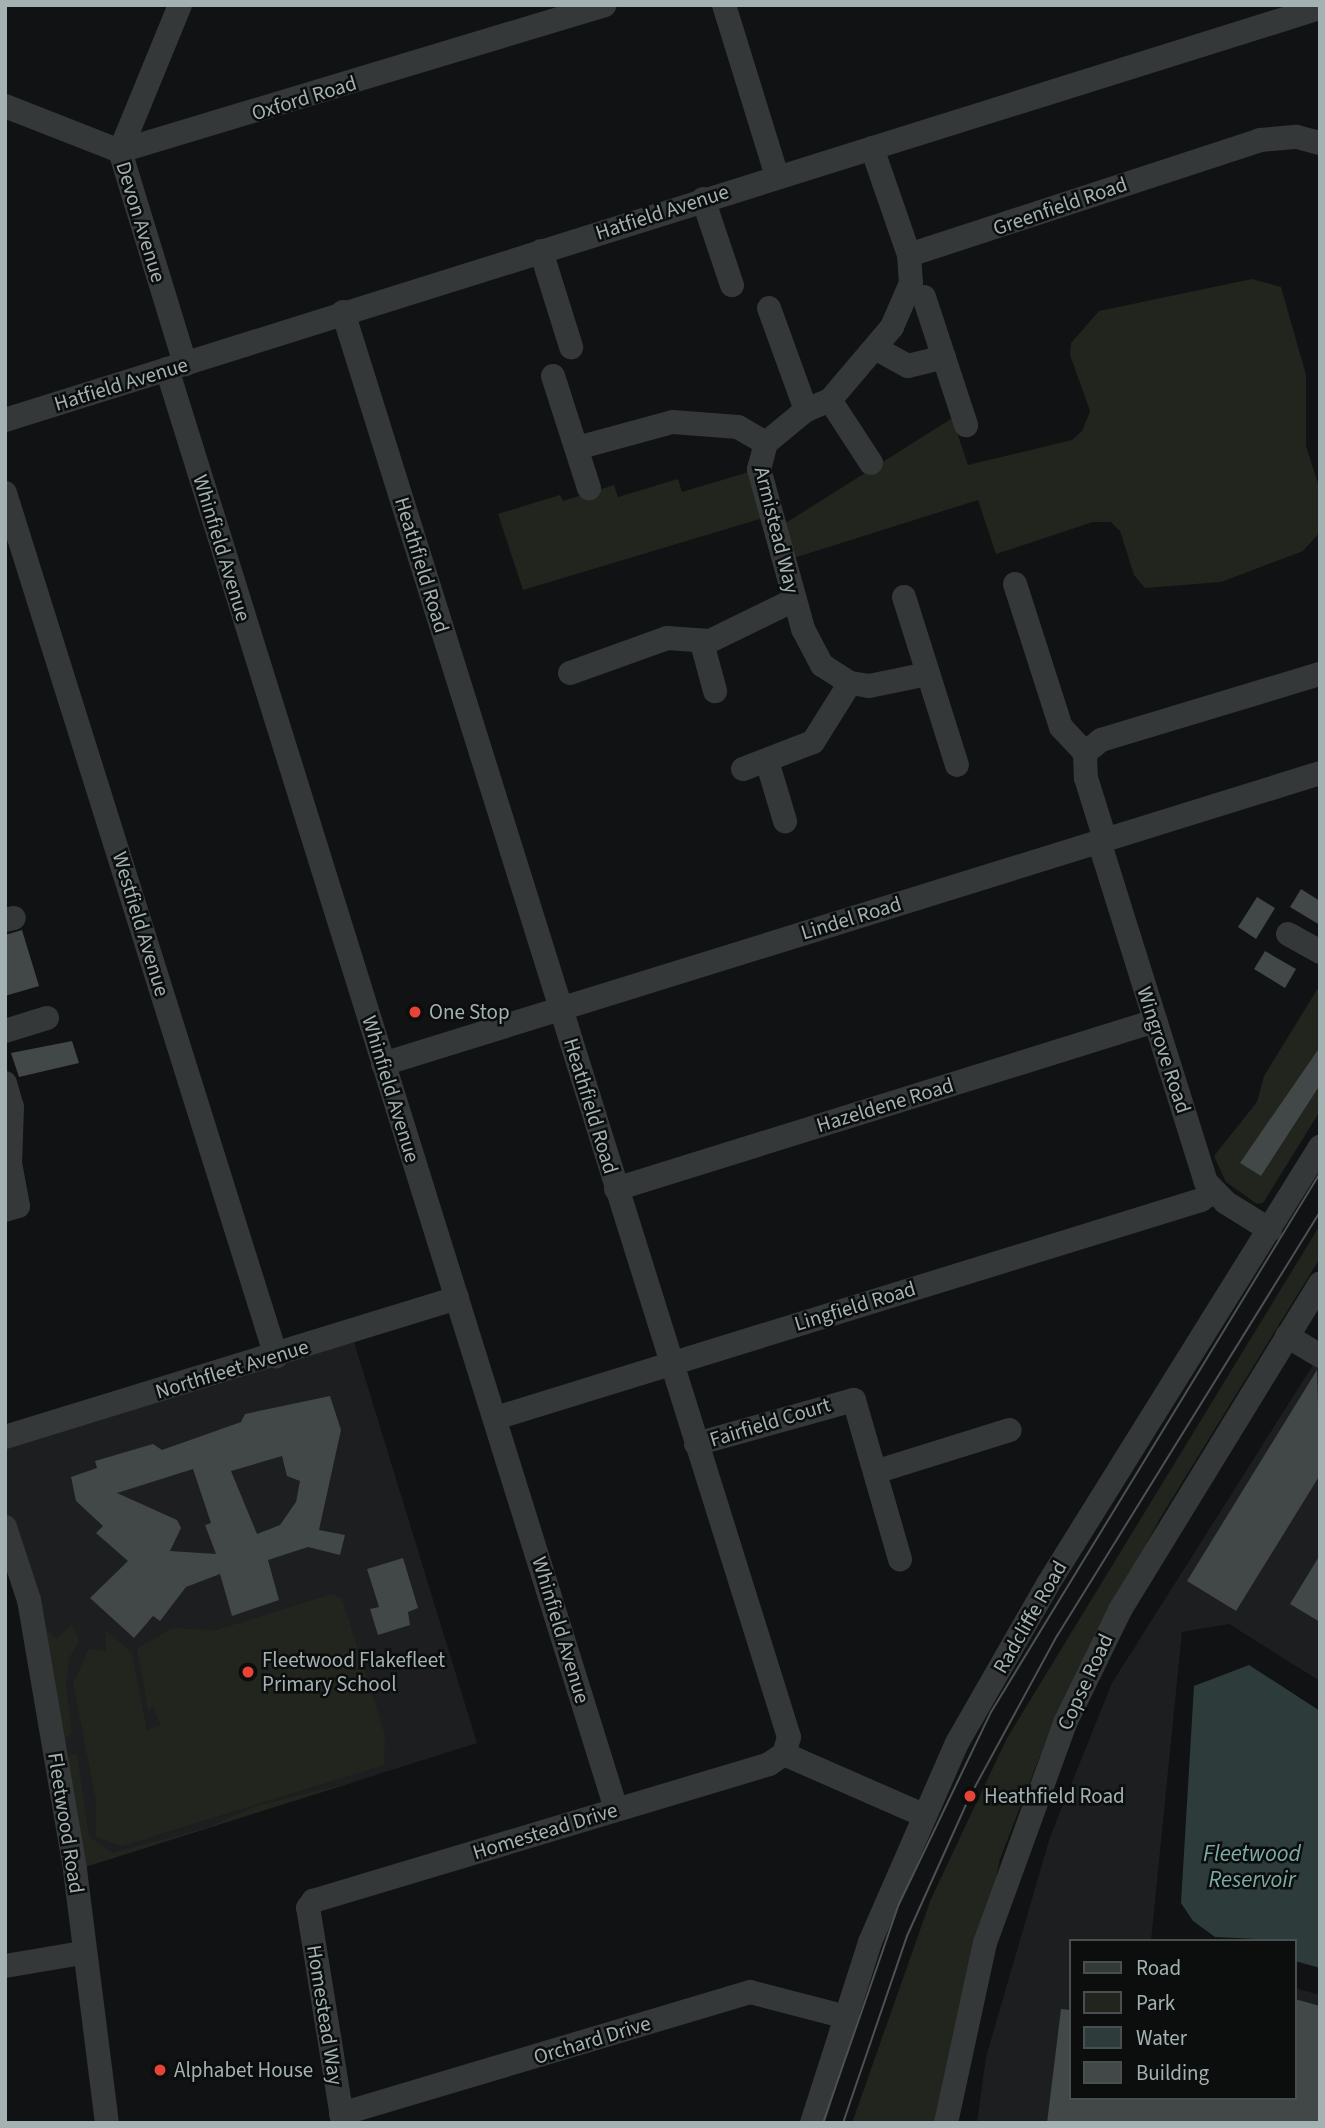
<!DOCTYPE html>
<html>
<head>
<meta charset="utf-8">
<style>
  body { margin:0 }
  #map { position:relative; width:1325px; height:2128px; overflow:hidden; background:#111213; font-family:"Source Sans 3",sans-serif }
  div>[style] { position:absolute }
  [style*='--x'] { left:calc(var(--x)*1px); top:calc(var(--y)*1px); width:calc(var(--w)*1px); rotate:calc(var(--a)*1deg) }
  .built>* { inset:0; background:#1d1e1f }
  .green>* { inset:0; background:#21251e }
  .water>* { inset:0; background:#2d3c3a }
  .building>* { inset:0; background:#424748 }
  .minor>* { height:24px; margin:-12px; padding:0 12px; transform-origin:12px; border-radius:12px; background:#343839 }
  .tram>* { height:2px; margin:-1px; padding:0 1px; transform-origin:1px; border-radius:1px; background:#4c5152 }
  .dots>* { width:19px; height:19px; translate:-50% -50%; box-sizing:border-box; border:4px solid #0c0d0d; border-radius:50% }
  span { translate:-50% -50%; white-space:nowrap; text-align:center; line-height:1.15; -webkit-text-stroke:5px #0c0d0d; paint-order:stroke }
  .street-label { font-size:21px; color:#a3b1b2 }
  .poi-label { font-size:21px; color:#a3b1b2 }
  .left { translate:0 -50%; text-align:left }
  .water-label { font-size:23px; color:#7caca6; font-style:italic }
  .frame { position:absolute; inset:0; border:7px solid #a3b1b2; pointer-events:none }
  .legend { position:absolute; left:1069px; top:1939px; width:228px; height:161px; box-sizing:border-box; background:#0c0d0d; border:2px solid #484f4f; margin:0; padding:9px 12px; list-style:none; font-size:21px; color:#a3b1b2 }
  .legend li { display:flex; align-items:center; gap:14px; height:35px }
  .legend b { width:35px; border:2px solid #484f4f }
</style>
</head>
<body>
<div id="map">
  <div class="built">
    <div style="clip-path:polygon(351px 1332px,477px 1743px,75px 1870px,5px 1527px,5px 1437px)"></div>
    <div style="clip-path:polygon(1320px 1354px,1320px 1681px,1229px 1624px,1182px 1632px,1151px 1941px,1071px 1941px,1071px 2098px,1295px 2098px,1295px 1988px,1320px 1995px,1320px 2123px,977px 2123px,986px 2057px,1050px 1837px,1112px 1683px)"></div>
  </div>
  <div class="green">
    <div style="clip-path:polygon(1252px 279px,1281px 287px,1306px 375px,1306px 446px,1320px 490px,1320px 532px,1303px 551px,1221px 582px,1145px 588px,1134px 575px,1120px 531px,1111px 522px,1093px 522px,996px 554px,978px 500px,784px 561px,776px 529px,962px 412px,957px 432px,968px 465px,1072px 440px,1082px 431px,1090px 411px,1070px 355px,1071px 343px,1099px 311px)"></div>
    <div style="clip-path:polygon(759px 469px,773px 515px,523px 590px,498px 514px,560px 495px,563px 501px,614px 485px,618px 497px,678px 479px,682px 492px)"></div>
    <div style="clip-path:polygon(1320px 985px,1320px 1111px,1263px 1203px,1257px 1204px,1226px 1182px,1214px 1156px,1257px 1102px,1264px 1076px)"></div>
    <div style="clip-path:polygon(1320px 1225px,1320px 1258px,1159px 1520px,1050px 1730px,1000px 1859px,946px 2123px,852px 2123px,931px 1899px,1007px 1738px)"></div>
    <div style="clip-path:polygon(332px 1594px,342px 1599px,385px 1735px,384px 1765px,122px 1846px,96px 1837px,96px 1801px,73px 1683px,89px 1649px,106px 1651px,106px 1630px,132px 1653px,147px 1730px,160px 1725px,154px 1708px,148px 1710px,137px 1649px,172px 1628px,217px 1630px)"></div>
    <div style="clip-path:polygon(72px 1625px,79px 1641px,69px 1658px,66px 1686px,72px 1733px,63px 1740px,42px 1628px,57px 1638px)"></div>
    <div style="clip-path:polygon(77px 1754px,89px 1837px,113px 1853px,209px 1827px,256px 1806px,354px 1782px,82px 1868px,68px 1756px)"></div>
  </div>
  <div class="water">
    <div style="clip-path:polygon(1249px 1665px,1320px 1711px,1320px 1968px,1295px 1961px,1295px 1941px,1215px 1937px,1193px 1921px,1181px 1903px,1194px 1686px)"></div>
  </div>
  <div class="building">
    <div style="clip-path:polygon(1301px 889px,1320px 901px,1320px 925px,1290px 907px)"></div>
    <div style="clip-path:polygon(1257px 897px,1275px 908px,1256px 939px,1238px 927px)"></div>
    <div style="clip-path:polygon(22px 930px,39px 986px,5px 996px,5px 935px)"></div>
    <div style="clip-path:polygon(1265px 951px,1296px 969px,1285px 988px,1254px 969px)"></div>
    <div style="clip-path:polygon(72px 1041px,79px 1063px,19px 1077px,11px 1053px)"></div>
    <div style="clip-path:polygon(1320px 1047px,1320px 1085px,1261px 1176px,1240px 1163px)"></div>
    <div style="clip-path:polygon(1317px 1370px,1320px 1475px,1236px 1611px,1187px 1581px)"></div>
    <div style="clip-path:polygon(evenodd,330px 1396px,341px 1430px,319px 1530px,345px 1535px,340px 1555px,308px 1547px,268px 1560px,279px 1600px,232px 1616px,220px 1574px,186px 1587px,160px 1621px,153px 1616px,134px 1638px,90px 1598px,128px 1561px,96px 1533px,103px 1526px,76px 1501px,71px 1477px,97px 1468px,95px 1461px,153px 1444px,162px 1450px,241px 1422px,245px 1414px,330px 1396px,282px 1456px,287px 1476px,300px 1481px,296px 1502px,280px 1525px,257px 1534px,231px 1471px,282px 1456px,330px 1396px,193px 1469px,211px 1523px,205px 1525px,216px 1554px,170px 1551px,181px 1528px,177px 1520px,117px 1493px,193px 1469px)"></div>
    <div style="clip-path:polygon(1320px 1555px,1320px 1622px,1290px 1604px)"></div>
    <div style="clip-path:polygon(403px 1558px,418px 1608px,408px 1612px,410px 1625px,378px 1635px,370px 1609px,379px 1607px,367px 1569px)"></div>
    <div style="clip-path:polygon(1295px 1999px,1320px 2006px,1320px 2123px,1047px 2123px,1061px 2009px,1071px 2010px,1071px 2098px,1295px 2098px)"></div>
  </div>
  <div class="minor">
    <div style="--x:180;--y:5;--w:158;--a:112.3"></div>
    <div style="--x:120;--y:151;--w:223;--a:73"></div>
    <div style="--x:724;--y:5;--w:179;--a:72.8"></div>
    <div style="--x:5;--y:106;--w:123;--a:21.4"></div>
    <div style="--x:120;--y:151;--w:506;--a:-16.75"></div>
    <div style="--x:872;--y:148;--w:113;--a:70.9"></div>
    <div style="--x:909;--y:255;--w:369;--a:-18.1"></div>
    <div style="--x:1260;--y:140;--w:37;--a:-5"></div>
    <div style="--x:1297;--y:137;--w:24;--a:15"></div>
    <div style="--x:703;--y:199;--w:91;--a:71.4"></div>
    <div style="--x:541;--y:251;--w:101;--a:72.6"></div>
    <div style="--x:909;--y:255;--w:28;--a:86"></div>
    <div style="--x:911;--y:283;--w:48;--a:113.4"></div>
    <div style="--x:892;--y:327;--w:96;--a:130.3"></div>
    <div style="--x:830;--y:400;--w:26;--a:157"></div>
    <div style="--x:806;--y:410;--w:52;--a:140.5"></div>
    <div style="--x:766;--y:443;--w:27;--a:105"></div>
    <div style="--x:759;--y:469;--w:166;--a:74.6"></div>
    <div style="--x:803;--y:629;--w:41;--a:62.2"></div>
    <div style="--x:822;--y:665;--w:33;--a:33"></div>
    <div style="--x:850;--y:683;--w:19;--a:9"></div>
    <div style="--x:869;--y:686;--w:60;--a:-11.5"></div>
    <div style="--x:924;--y:297;--w:135;--a:71.8"></div>
    <div style="--x:769;--y:308;--w:109;--a:70.1"></div>
    <div style="--x:343;--y:312;--w:1493;--a:72.62"></div>
    <div style="--x:789;--y:1737;--w:18;--a:106"></div>
    <div style="--x:877;--y:349;--w:35;--a:29"></div>
    <div style="--x:908;--y:366;--w:37;--a:-14"></div>
    <div style="--x:167;--y:369;--w:1508;--a:72.68"></div>
    <div style="--x:553;--y:376;--w:118;--a:72.2"></div>
    <div style="--x:830;--y:400;--w:75;--a:56.9"></div>
    <div style="--x:5;--y:420;--w:1378;--a:-17.4"></div>
    <div style="--x:577;--y:448;--w:99;--a:-15.2"></div>
    <div style="--x:673;--y:422;--w:65;--a:4.4"></div>
    <div style="--x:738;--y:427;--w:32;--a:30"></div>
    <div style="--x:5;--y:493;--w:905;--a:72.57"></div>
    <div style="--x:1015;--y:584;--w:150;--a:72.2"></div>
    <div style="--x:1061;--y:727;--w:35;--a:47"></div>
    <div style="--x:1085;--y:753;--w:21;--a:-39"></div>
    <div style="--x:1101;--y:740;--w:229;--a:-16.8"></div>
    <div style="--x:904;--y:597;--w:176;--a:72.5"></div>
    <div style="--x:702;--y:643;--w:50;--a:74.8"></div>
    <div style="--x:570;--y:673;--w:103;--a:-19.8"></div>
    <div style="--x:667;--y:638;--w:43;--a:4"></div>
    <div style="--x:710;--y:641;--w:93;--a:-26"></div>
    <div style="--x:1085;--y:753;--w:25;--a:88"></div>
    <div style="--x:1086;--y:778;--w:64;--a:72.7"></div>
    <div style="--x:767;--y:761;--w:63;--a:73.3"></div>
    <div style="--x:743;--y:769;--w:75;--a:-21.1"></div>
    <div style="--x:813;--y:742;--w:70;--a:-57.9"></div>
    <div style="--x:1099;--y:841;--w:357;--a:72.6"></div>
    <div style="--x:1206;--y:1182;--w:28;--a:46"></div>
    <div style="--x:1225;--y:1202;--w:53;--a:31.9"></div>
    <div style="--x:5;--y:920;--w:9;--a:-13"></div>
    <div style="--x:1288;--y:934;--w:37;--a:29"></div>
    <div style="--x:5;--y:1031;--w:44;--a:-17.2"></div>
    <div style="--x:383;--y:1064;--w:981;--a:-17.25"></div>
    <div style="--x:5;--y:1083;--w:25;--a:74"></div>
    <div style="--x:12;--y:1107;--w:56;--a:92"></div>
    <div style="--x:10;--y:1163;--w:44;--a:79.5"></div>
    <div style="--x:18;--y:1206;--w:14;--a:163"></div>
    <div style="--x:616;--y:1189;--w:565;--a:-17.31"></div>
    <div style="--x:1287;--y:1336;--w:39;--a:31"></div>
    <div style="--x:496;--y:1418;--w:738;--a:-17.18"></div>
    <div style="--x:1201;--y:1200;--w:14;--a:-36"></div>
    <div style="--x:5;--y:1437;--w:473;--a:-17.1"></div>
    <div style="--x:696;--y:1444;--w:164;--a:-15.6"></div>
    <div style="--x:854;--y:1400;--w:166;--a:73.9"></div>
    <div style="--x:875;--y:1472;--w:141;--a:-17.3"></div>
    <div style="--x:5;--y:1527;--w:77;--a:71.8"></div>
    <div style="--x:29;--y:1600;--w:274;--a:80.3"></div>
    <div style="--x:75;--y:1870;--w:255;--a:82.8"></div>
    <div style="--x:784;--y:1754;--w:152;--a:23.7"></div>
    <div style="--x:5;--y:1966;--w:78;--a:-9.6"></div>
    <div style="--x:341;--y:2114;--w:427;--a:-16.6"></div>
    <div style="--x:750;--y:1992;--w:96;--a:14.5"></div>
    <div style="--x:343;--y:2123;--w:218;--a:-99.2"></div>
    <div style="--x:308;--y:1908;--w:9;--a:-54"></div>
    <div style="--x:313;--y:1901;--w:476;--a:-16.7"></div>
    <div style="--x:769;--y:1764;--w:18;--a:-34"></div>
    <div style="--x:812;--y:2123;--w:190;--a:-72.2"></div>
    <div style="--x:870;--y:1942;--w:217;--a:-66.4"></div>
    <div style="--x:957;--y:1743;--w:183;--a:-60.2"></div>
    <div style="--x:1048;--y:1584;--w:515;--a:-58.1"></div>
    <div style="--x:946;--y:2123;--w:184;--a:-77.8"></div>
    <div style="--x:985;--y:1943;--w:234;--a:-70"></div>
    <div style="--x:1065;--y:1723;--w:126;--a:-64"></div>
    <div style="--x:1120;--y:1610;--w:383;--a:-58.5"></div>
  </div>
  <div class="tram">
    <div style="--x:823;--y:2123;--w:232;--a:-70.9"></div>
    <div style="--x:899;--y:1904;--w:213;--a:-64.4"></div>
    <div style="--x:991;--y:1712;--w:631;--a:-58.6"></div>
    <div style="--x:843;--y:2123;--w:198;--a:-71.1"></div>
    <div style="--x:907;--y:1936;--w:154;--a:-65.8"></div>
    <div style="--x:970;--y:1796;--w:182;--a:-61.5"></div>
    <div style="--x:1057;--y:1636;--w:500;--a:-58.2"></div>
  </div>
  <div class="dots">
    <div style="left:415px;top:1012px;background:#e64436"></div>
    <div style="left:248px;top:1672px;background:#e64436"></div>
    <div style="left:970px;top:1796px;background:#e64436"></div>
    <div style="left:160px;top:2070px;background:#e64436"></div>
  </div>
  <div class="street-label">
    <span style="left:304px;top:98px;rotate:-17deg">Oxford Road</span>
    <span style="left:1060px;top:206px;rotate:-19deg">Greenfield Road</span>
    <span style="left:662px;top:212px;rotate:-18deg">Hatfield Avenue</span>
    <span style="left:141px;top:222px;rotate:73deg">Devon Avenue</span>
    <span style="left:121px;top:384px;rotate:-17deg">Hatfield Avenue</span>
    <span style="left:777px;top:530px;rotate:76deg">Armistead Way</span>
    <span style="left:222px;top:548px;rotate:73deg">Whinfield Avenue</span>
    <span style="left:422px;top:565px;rotate:73deg">Heathfield Road</span>
    <span style="left:851px;top:918px;rotate:-17deg">Lindel Road</span>
    <span style="left:141px;top:924px;rotate:73deg">Westfield Avenue</span>
    <span style="left:1164px;top:1050px;rotate:72deg">Wingrove Road</span>
    <span style="left:391px;top:1089px;rotate:73deg">Whinfield Avenue</span>
    <span style="left:885px;top:1105px;rotate:-17deg">Hazeldene Road</span>
    <span style="left:591px;top:1106px;rotate:73deg">Heathfield Road</span>
    <span style="left:855px;top:1306px;rotate:-17deg">Lingfield Road</span>
    <span style="left:232px;top:1369px;rotate:-17deg">Northfleet Avenue</span>
    <span style="left:770px;top:1422px;rotate:-17deg">Fairfield Court</span>
    <span style="left:1030px;top:1617px;rotate:-60deg">Radcliffe Road</span>
    <span style="left:561px;top:1630px;rotate:73deg">Whinfield Avenue</span>
    <span style="left:1085px;top:1682px;rotate:-65deg">Copse Road</span>
    <span style="left:66px;top:1823px;rotate:81deg">Fleetwood Road</span>
    <span style="left:545px;top:1831px;rotate:-17deg">Homestead Drive</span>
    <span style="left:325px;top:2015px;rotate:81deg">Homestead Way</span>
    <span style="left:592px;top:2040px;rotate:-17deg">Orchard Drive</span>
  </div>
  <div class="poi-label">
    <span class="left" style="left:429px;top:1012px">One Stop</span>
    <span class="left" style="left:262px;top:1672px">Fleetwood Flakefleet<br>Primary School</span>
    <span class="left" style="left:984px;top:1796px">Heathfield Road</span>
    <span class="left" style="left:174px;top:2070px">Alphabet House</span>
  </div>
  <div class="water-label">
    <span style="left:1252px;top:1867px">Fleetwood<br>Reservoir</span>
  </div>
  <div class="frame"></div>
  <ul class="legend">
  <li><b style="height:9px;background:#343839"></b>Road</li>
  <li><b style="height:19px;background:#21251e"></b>Park</li>
  <li><b style="height:19px;background:#2d3c3a"></b>Water</li>
  <li><b style="height:19px;background:#424748"></b>Building</li>
  </ul>
</div>
</body>
</html>
